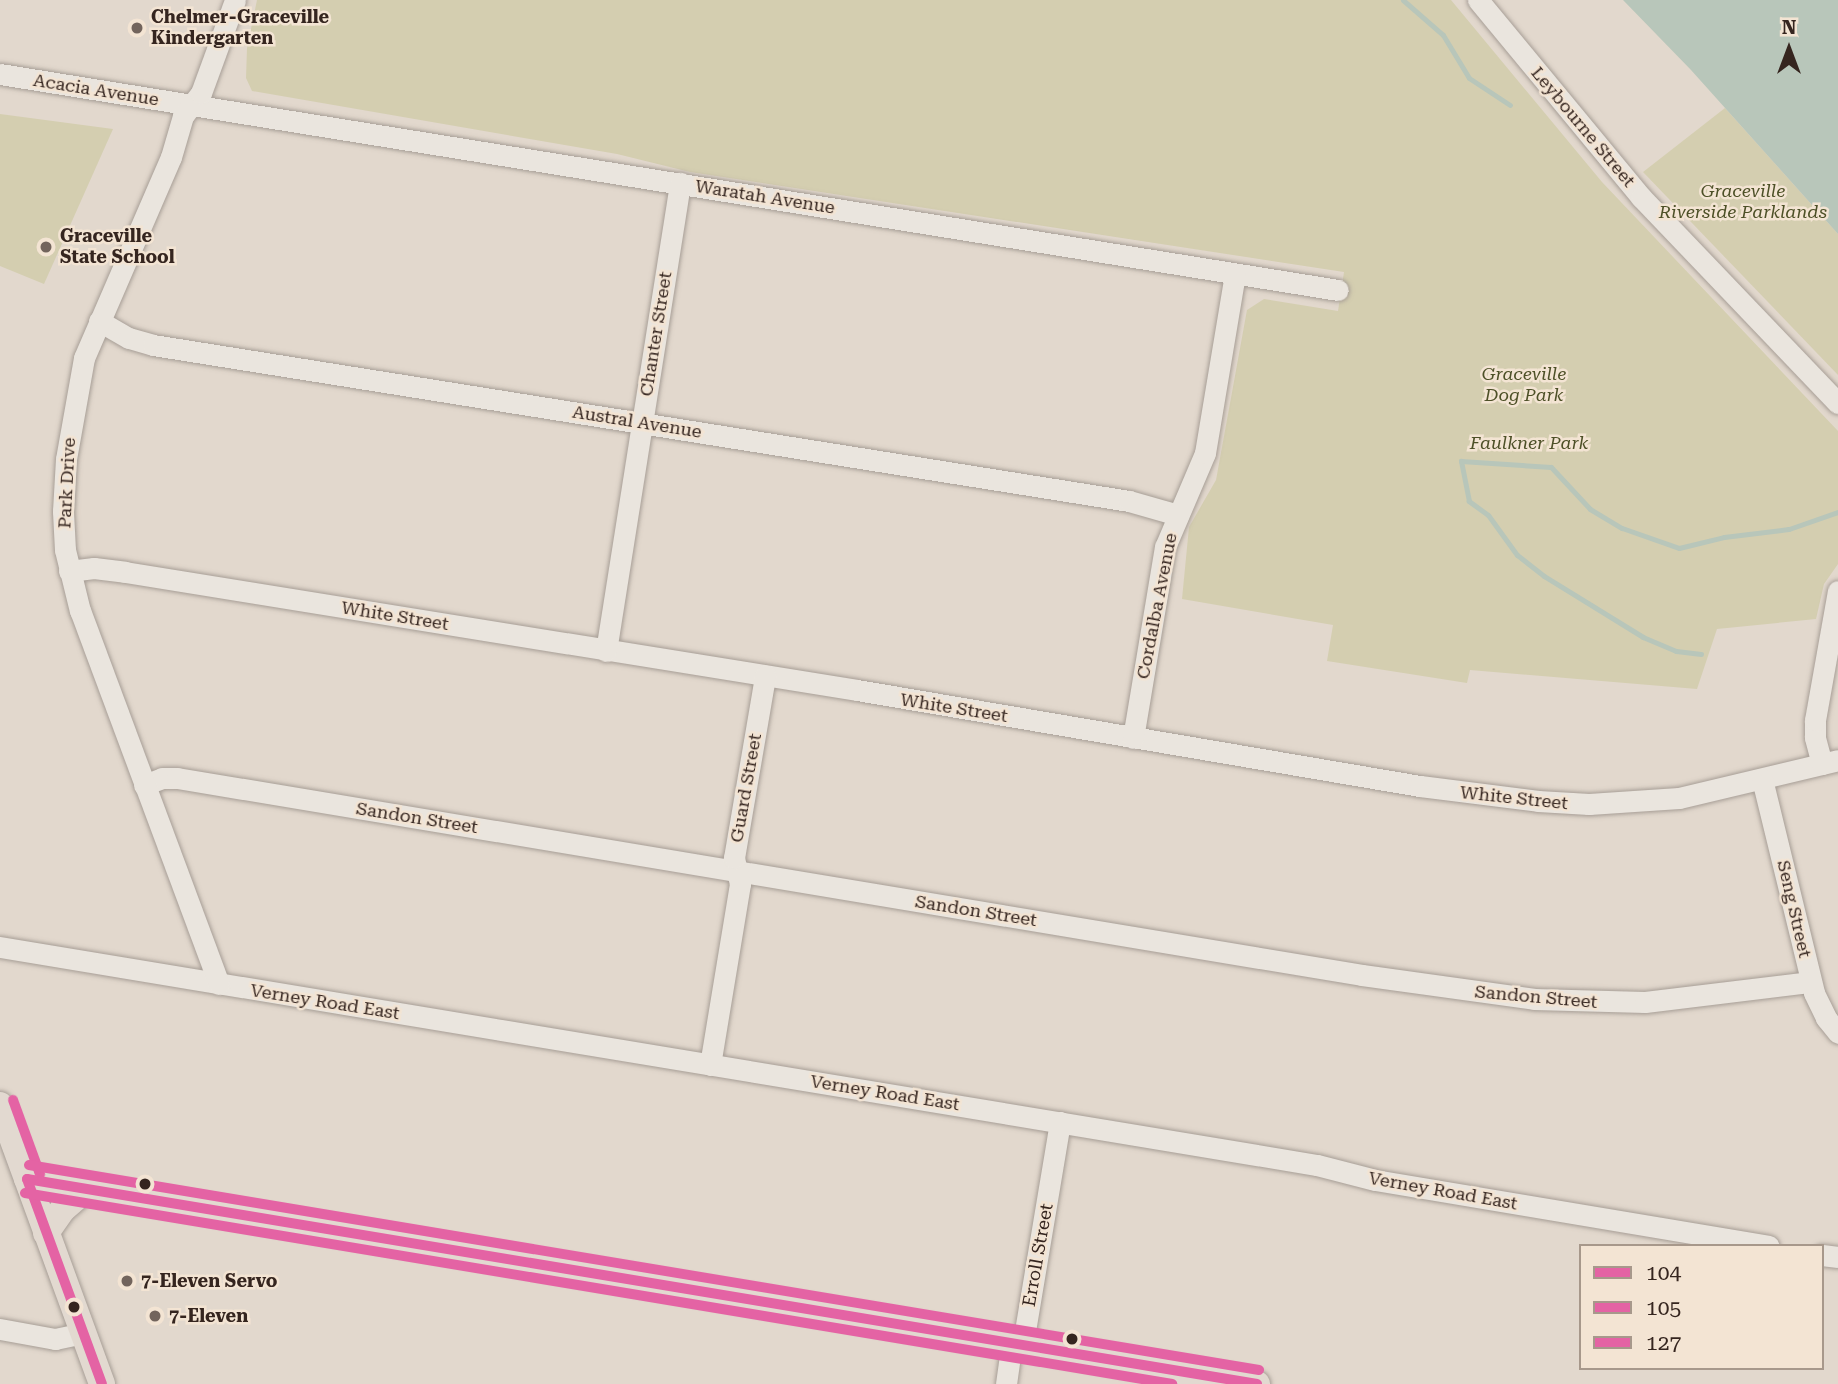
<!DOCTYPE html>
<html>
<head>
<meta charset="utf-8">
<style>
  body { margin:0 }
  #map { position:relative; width:1838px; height:1384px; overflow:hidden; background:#e2d8cd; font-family:"Roboto Serif",serif }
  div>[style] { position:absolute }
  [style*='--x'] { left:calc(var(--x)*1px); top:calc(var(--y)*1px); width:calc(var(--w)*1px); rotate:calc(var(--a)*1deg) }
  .green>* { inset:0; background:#d4ceb0 }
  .water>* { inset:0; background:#b8c6ba }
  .stream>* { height:5px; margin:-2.5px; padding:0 2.5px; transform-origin:2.5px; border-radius:2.5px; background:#b8c6ba }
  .roads { filter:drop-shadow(0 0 2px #a79e96) drop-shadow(0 0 2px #a79e96) }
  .minor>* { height:21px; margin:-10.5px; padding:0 10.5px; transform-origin:10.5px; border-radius:10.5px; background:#eae5de }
  .major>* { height:26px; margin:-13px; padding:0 13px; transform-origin:13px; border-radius:13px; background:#e2d9d0 }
  .bus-1>* { height:10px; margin:-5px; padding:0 5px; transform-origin:5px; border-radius:5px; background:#e463a4 }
  .bus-2>* { height:10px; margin:-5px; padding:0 5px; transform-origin:5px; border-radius:5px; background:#e463a4 }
  .bus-3>* { height:10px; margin:-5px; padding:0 5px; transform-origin:5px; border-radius:5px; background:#e463a4 }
  .dots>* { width:19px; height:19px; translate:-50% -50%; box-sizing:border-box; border:4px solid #f3e4d3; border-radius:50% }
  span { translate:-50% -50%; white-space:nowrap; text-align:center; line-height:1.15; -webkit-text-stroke:5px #f3e4d3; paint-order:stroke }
  .poi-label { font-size:18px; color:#35251f; font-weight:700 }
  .left { translate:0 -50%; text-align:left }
  .street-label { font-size:18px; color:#35251f }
  .park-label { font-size:18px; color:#4d5027; font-style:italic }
  .legend { position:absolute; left:1579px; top:1244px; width:245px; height:126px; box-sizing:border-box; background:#f3e4d3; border:2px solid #a7988b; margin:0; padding:9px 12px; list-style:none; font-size:21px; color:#35251f }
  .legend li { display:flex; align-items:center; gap:14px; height:35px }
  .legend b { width:35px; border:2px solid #a7988b }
  .north { position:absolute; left:1754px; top:14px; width:70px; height:70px; -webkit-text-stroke:5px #f3e4d3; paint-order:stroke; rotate:0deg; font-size:19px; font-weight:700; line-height:28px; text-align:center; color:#35251f }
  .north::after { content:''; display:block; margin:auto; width:24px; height:32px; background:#35251f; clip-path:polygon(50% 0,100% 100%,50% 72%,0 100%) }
</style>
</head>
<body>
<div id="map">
  <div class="green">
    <div style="clip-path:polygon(257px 0,1451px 0,1602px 182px,1838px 431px,1838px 564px,1824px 584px,1816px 619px,1717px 629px,1697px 689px,1470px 670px,1467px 683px,1327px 661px,1333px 625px,1182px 599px,1189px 527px,1216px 480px,1247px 310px,1264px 299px,1338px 311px,1344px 272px,690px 172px,617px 154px,252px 91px,246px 78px,247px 48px)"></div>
    <div style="clip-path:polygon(1725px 108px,1838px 234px,1838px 375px,1643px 172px)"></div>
    <div style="clip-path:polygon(0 114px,113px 129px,44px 284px,0 266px)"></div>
  </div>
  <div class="water">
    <div style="clip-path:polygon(1623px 0,1838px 0,1838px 234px,1691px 70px)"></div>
  </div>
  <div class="stream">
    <div style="--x:1403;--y:0;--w:53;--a:41.2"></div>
    <div style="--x:1443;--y:35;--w:50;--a:58.8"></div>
    <div style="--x:1469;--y:78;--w:49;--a:33.4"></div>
    <div style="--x:1701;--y:654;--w:25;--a:-173"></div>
    <div style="--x:1676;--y:651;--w:36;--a:-157"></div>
    <div style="--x:1643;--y:637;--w:116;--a:-148.4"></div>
    <div style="--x:1544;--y:576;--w:34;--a:-142"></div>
    <div style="--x:1517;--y:555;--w:49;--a:-125.9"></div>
    <div style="--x:1488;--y:515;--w:24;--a:-144"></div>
    <div style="--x:1469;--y:501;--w:41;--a:-101.3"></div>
    <div style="--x:1461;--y:461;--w:90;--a:3.8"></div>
    <div style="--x:1551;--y:467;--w:57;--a:47.1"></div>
    <div style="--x:1590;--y:509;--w:37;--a:31"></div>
    <div style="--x:1622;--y:528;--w:60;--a:19.3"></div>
    <div style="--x:1679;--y:548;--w:46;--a:-13.7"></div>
    <div style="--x:1724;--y:537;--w:65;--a:-7"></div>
    <div style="--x:1789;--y:529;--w:52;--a:-19.1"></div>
  </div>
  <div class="roads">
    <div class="minor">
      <div style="--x:1478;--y:0;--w:256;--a:50.4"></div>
      <div style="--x:1641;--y:197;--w:285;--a:46.3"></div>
      <div style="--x:0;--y:74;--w:1355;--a:9.17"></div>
      <div style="--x:99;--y:321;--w:34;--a:30"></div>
      <div style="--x:129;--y:338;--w:25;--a:16"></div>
      <div style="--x:153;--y:345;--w:988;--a:9.08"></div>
      <div style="--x:1129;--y:501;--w:51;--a:15.9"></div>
      <div style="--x:69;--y:571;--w:25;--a:-7"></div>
      <div style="--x:94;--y:568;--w:31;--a:7"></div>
      <div style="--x:125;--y:572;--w:741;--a:9.16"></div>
      <div style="--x:857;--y:690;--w:571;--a:9.68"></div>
      <div style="--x:1420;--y:786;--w:119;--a:7.2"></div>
      <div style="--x:1538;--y:801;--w:51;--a:3.4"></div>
      <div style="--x:1589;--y:804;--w:90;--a:-3.8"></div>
      <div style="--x:1679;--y:798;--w:163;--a:-13.4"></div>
      <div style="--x:606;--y:651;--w:474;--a:-81"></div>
      <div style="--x:1133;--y:738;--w:194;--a:-80.5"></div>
      <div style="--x:1165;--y:547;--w:102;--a:-66.9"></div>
      <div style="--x:1205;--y:453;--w:181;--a:-80.5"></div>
      <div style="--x:1822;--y:764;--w:28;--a:-105"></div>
      <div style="--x:1815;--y:737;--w:17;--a:-90"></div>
      <div style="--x:1815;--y:720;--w:131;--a:-79.9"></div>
      <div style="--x:1762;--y:779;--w:220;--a:76.3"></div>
      <div style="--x:1814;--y:993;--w:28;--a:64"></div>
      <div style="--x:1826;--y:1018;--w:19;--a:51"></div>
      <div style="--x:144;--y:785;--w:19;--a:-21"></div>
      <div style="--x:162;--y:778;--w:15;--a:0"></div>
      <div style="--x:177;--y:778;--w:1201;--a:9.44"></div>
      <div style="--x:1362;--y:975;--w:174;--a:7.9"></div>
      <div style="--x:1534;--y:999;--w:111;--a:1.5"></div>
      <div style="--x:1645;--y:1002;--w:167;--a:-6.9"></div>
      <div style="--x:0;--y:947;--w:1335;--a:9.4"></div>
      <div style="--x:1317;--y:1165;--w:60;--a:14.5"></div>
      <div style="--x:1375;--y:1180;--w:399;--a:9.5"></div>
      <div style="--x:219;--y:984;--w:398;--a:-110.4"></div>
      <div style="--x:80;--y:611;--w:63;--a:-103.8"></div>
      <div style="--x:65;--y:550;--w:39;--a:-93"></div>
      <div style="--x:63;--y:511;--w:52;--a:-86.7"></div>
      <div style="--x:66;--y:459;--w:103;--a:-79.9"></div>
      <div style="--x:84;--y:358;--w:219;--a:-66.6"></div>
      <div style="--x:171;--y:157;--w:43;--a:-73.7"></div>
      <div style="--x:183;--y:116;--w:29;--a:-52"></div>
      <div style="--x:201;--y:93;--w:99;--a:-69.9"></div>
      <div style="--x:710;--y:1065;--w:183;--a:-80.6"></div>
      <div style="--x:740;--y:884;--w:27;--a:-103"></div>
      <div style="--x:734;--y:858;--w:185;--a:-80.3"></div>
      <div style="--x:1822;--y:1255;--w:16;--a:7"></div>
      <div style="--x:0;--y:1329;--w:56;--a:10.3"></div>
      <div style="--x:55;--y:1339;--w:29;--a:-12"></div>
      <div style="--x:1006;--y:1384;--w:28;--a:-82"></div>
      <div style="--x:1010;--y:1356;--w:29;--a:-59"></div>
      <div style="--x:1025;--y:1331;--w:212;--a:-80.5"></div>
    </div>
    <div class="major">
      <div style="--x:0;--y:1105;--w:297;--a:69.9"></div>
      <div style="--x:27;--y:1179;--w:1247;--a:9.46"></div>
      <div style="--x:46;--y:1233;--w:28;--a:-55"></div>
      <div style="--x:62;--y:1210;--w:32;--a:-41"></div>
    </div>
  </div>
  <div class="bus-1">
    <div style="--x:27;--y:1179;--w:1247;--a:9.46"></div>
    <div style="--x:27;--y:1179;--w:218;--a:69.9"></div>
  </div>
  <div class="bus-2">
    <div style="--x:25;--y:1193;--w:1163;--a:9.45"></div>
  </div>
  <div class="bus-3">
    <div style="--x:13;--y:1100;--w:79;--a:70"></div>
    <div style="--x:29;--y:1165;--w:1247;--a:9.46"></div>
  </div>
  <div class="dots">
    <div style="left:137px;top:28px;background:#72645c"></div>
    <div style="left:46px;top:247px;background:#72645c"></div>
    <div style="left:145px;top:1184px;background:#35251f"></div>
    <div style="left:127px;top:1281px;background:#72645c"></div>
    <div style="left:74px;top:1307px;background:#35251f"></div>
    <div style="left:155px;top:1316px;background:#72645c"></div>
    <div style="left:1072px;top:1339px;background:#35251f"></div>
  </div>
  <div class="poi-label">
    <span class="left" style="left:151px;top:28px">Chelmer-Graceville<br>Kindergarten</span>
    <span class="left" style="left:60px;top:247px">Graceville<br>State School</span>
    <span class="left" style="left:141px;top:1281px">7-Eleven Servo</span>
    <span class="left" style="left:169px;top:1316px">7-Eleven</span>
  </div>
  <div class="street-label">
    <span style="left:96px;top:90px;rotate:9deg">Acacia Avenue</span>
    <span style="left:1583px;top:127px;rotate:50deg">Leybourne Street</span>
    <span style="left:765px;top:197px;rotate:9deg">Waratah Avenue</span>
    <span style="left:656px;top:334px;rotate:-81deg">Chanter Street</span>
    <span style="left:637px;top:422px;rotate:9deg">Austral Avenue</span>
    <span style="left:67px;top:483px;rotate:-87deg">Park Drive</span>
    <span style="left:1157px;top:606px;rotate:-79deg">Cordalba Avenue</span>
    <span style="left:395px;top:616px;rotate:9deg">White Street</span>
    <span style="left:954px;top:708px;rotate:9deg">White Street</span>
    <span style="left:746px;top:788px;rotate:-80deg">Guard Street</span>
    <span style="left:1514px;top:798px;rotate:6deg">White Street</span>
    <span style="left:417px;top:818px;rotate:9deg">Sandon Street</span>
    <span style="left:1794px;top:909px;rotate:77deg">Seng Street</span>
    <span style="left:976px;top:911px;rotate:9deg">Sandon Street</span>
    <span style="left:1536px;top:997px;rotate:5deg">Sandon Street</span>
    <span style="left:325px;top:1002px;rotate:9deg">Verney Road East</span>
    <span style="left:885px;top:1093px;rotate:9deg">Verney Road East</span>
    <span style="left:1443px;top:1191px;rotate:10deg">Verney Road East</span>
    <span style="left:1038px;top:1255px;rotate:-80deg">Erroll Street</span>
  </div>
  <div class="park-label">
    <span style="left:1743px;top:202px">Graceville<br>Riverside Parklands</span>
    <span style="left:1524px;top:385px">Graceville<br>Dog Park</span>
    <span style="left:1529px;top:443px">Faulkner Park</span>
  </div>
  <ul class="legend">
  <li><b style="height:9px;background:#e463a4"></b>104</li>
  <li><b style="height:9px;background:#e463a4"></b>105</li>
  <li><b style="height:9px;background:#e463a4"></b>127</li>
  </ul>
  <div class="north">N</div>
</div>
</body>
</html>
